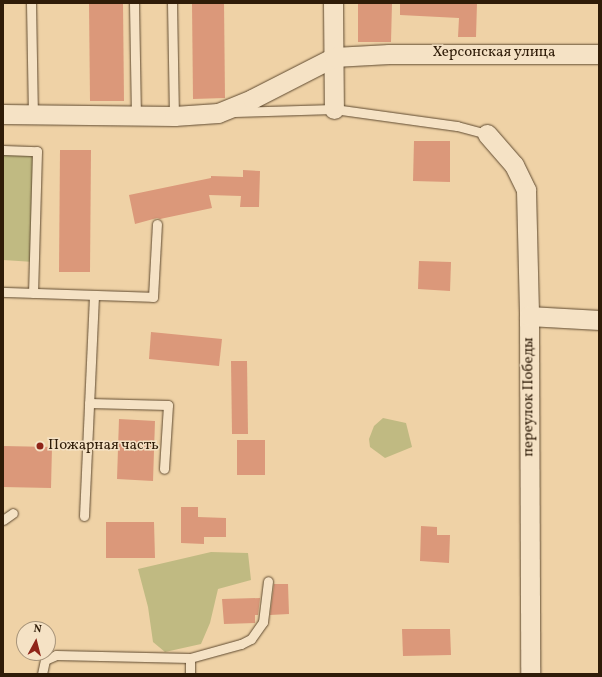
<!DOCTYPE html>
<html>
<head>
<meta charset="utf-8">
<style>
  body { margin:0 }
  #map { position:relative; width:602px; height:677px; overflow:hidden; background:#efd2a6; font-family:Vollkorn,serif }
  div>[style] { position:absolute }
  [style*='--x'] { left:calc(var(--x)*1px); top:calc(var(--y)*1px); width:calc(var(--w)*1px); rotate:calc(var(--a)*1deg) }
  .green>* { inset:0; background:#c0ba82 }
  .building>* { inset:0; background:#db987a }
  .roads { filter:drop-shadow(0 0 1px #5f4a30) drop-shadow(0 0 1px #5f4a30) }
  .lane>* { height:9px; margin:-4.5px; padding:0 4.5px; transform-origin:4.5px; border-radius:4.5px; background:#f5e2c5 }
  .street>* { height:19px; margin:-9.5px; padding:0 9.5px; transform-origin:9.5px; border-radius:9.5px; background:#f5e2c5 }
  .dots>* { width:11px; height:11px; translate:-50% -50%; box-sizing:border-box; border:2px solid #f5e2c5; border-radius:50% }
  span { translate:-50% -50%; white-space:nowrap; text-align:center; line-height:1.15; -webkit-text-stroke:3px #f5e2c5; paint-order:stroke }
  .street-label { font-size:15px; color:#2f1c08 }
  .poi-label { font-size:15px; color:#2f1c08 }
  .left { translate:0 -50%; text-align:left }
  .frame { position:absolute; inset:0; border:4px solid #2f1c08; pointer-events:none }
  .north { position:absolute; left:16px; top:621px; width:40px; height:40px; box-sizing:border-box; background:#f5e2c5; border:1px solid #a69379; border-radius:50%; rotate:7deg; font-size:11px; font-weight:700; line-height:16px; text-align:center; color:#2f1c08 }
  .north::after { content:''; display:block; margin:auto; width:14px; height:18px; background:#8f2418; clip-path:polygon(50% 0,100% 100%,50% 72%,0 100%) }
</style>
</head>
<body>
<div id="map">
  <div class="green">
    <div style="clip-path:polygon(3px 150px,37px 151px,34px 262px,3px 260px)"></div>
    <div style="clip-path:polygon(383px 418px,406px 423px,412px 447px,385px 458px,370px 447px,369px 439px,374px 426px)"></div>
    <div style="clip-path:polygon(211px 552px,248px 553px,251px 580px,218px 589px,210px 623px,201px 644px,165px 652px,153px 642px,148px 607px,138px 569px)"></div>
  </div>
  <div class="building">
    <div style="clip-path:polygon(89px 3px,123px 3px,124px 101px,90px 101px)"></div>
    <div style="clip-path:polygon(192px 3px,224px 3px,225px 98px,193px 99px)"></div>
    <div style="clip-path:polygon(358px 3px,392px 3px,391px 42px,358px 42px)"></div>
    <div style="clip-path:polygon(400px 3px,477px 3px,476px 37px,458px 37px,459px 18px,400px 15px)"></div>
    <div style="clip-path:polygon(414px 141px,450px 141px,450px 182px,413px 181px)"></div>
    <div style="clip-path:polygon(60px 150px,91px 150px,90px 272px,59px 272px)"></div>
    <div style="clip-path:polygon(243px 170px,260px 171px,259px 207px,240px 207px,241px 196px,209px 195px,212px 208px,160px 219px,157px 218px,135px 224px,129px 195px,211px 178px,211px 176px,243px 177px)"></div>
    <div style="clip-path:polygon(419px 261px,451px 262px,450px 291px,418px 289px)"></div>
    <div style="clip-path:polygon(151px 332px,222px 339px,219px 366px,149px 359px)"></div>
    <div style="clip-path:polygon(231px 361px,247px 361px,248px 434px,232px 434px)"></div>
    <div style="clip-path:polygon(119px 419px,155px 421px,153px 481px,117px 479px)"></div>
    <div style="clip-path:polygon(237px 440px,265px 440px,265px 475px,237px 475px)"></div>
    <div style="clip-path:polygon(3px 446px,52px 447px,51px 488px,3px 487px)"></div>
    <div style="clip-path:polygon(181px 507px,198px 507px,198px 517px,226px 518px,226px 537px,204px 537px,204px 544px,181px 543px)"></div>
    <div style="clip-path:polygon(106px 522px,154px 522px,155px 558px,106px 558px)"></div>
    <div style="clip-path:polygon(421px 526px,437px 527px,437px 535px,450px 535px,449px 563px,420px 561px)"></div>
    <div style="clip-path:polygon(274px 584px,288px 584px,289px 614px,270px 615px)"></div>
    <div style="clip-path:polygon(260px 598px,258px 615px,255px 615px,255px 623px,224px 624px,222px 599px)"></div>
    <div style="clip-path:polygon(402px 629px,450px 629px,451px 655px,403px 656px)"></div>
  </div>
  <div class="roads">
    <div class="lane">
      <div style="--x:31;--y:3;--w:111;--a:89"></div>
      <div style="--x:134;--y:3;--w:113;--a:89"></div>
      <div style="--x:172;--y:3;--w:113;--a:89"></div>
      <div style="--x:234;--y:112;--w:100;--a:-1.7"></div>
      <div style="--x:334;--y:109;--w:124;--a:7.9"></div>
      <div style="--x:457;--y:126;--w:31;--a:15"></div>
      <div style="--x:3;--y:150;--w:34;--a:2"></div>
      <div style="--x:37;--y:151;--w:142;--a:91.6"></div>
      <div style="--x:3;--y:292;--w:150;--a:1.9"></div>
      <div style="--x:153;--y:297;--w:73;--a:-86.9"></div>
      <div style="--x:89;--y:403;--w:79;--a:1.5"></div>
      <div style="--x:168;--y:405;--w:64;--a:93.6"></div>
      <div style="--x:84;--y:516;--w:221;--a:-87.4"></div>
      <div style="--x:3;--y:520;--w:12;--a:-35"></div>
      <div style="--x:42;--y:674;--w:14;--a:-78"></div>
      <div style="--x:45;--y:660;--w:12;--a:-24"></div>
      <div style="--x:56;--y:655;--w:134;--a:1.3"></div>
      <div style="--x:190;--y:658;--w:53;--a:-15.4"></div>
      <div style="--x:241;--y:644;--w:11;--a:-27"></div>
      <div style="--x:251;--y:639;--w:21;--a:-55"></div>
      <div style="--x:263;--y:622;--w:41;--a:-83"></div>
      <div style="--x:190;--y:674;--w:16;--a:-90"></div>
    </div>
    <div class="street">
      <div style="--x:333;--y:3;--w:106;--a:89.5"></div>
      <div style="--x:3;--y:114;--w:171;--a:0.7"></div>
      <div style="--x:174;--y:116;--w:44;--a:-3.9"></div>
      <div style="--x:218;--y:113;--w:37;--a:-22"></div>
      <div style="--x:252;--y:99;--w:92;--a:-27.1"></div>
      <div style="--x:334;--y:57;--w:55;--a:-3.1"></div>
      <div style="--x:389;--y:54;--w:210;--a:0"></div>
      <div style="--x:487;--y:134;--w:41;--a:48.9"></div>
      <div style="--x:514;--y:165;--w:28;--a:64"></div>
      <div style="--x:526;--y:190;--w:126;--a:88.6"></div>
      <div style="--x:529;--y:316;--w:358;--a:89.8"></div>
      <div style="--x:529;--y:316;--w:70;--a:3.3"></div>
    </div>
  </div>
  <div class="dots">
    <div style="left:40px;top:446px;background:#8f2418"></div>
  </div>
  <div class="street-label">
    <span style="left:494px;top:53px">Херсонская улица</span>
    <span style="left:529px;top:397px;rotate:-90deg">переулок Победы</span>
  </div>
  <div class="poi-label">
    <span class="left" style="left:48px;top:446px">Пожарная часть</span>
  </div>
  <div class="frame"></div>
  <div class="north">N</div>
</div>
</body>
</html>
